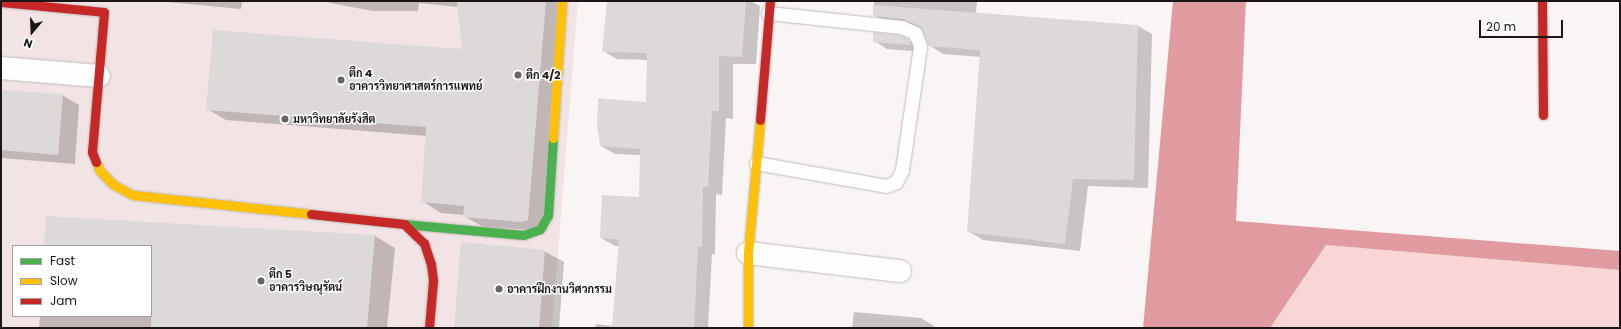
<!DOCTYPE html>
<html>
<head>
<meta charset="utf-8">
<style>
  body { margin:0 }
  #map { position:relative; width:1621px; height:329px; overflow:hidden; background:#faf5f5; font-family:Poppins,Sarabun,sans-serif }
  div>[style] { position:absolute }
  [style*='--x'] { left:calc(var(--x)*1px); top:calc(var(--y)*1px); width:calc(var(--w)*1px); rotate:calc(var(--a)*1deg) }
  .built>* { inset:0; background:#f2e4e4 }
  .green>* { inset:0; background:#f9d5d6 }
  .water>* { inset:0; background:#df9ba0 }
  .shadow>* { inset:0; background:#0003 }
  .building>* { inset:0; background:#ded9d9 }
  .roads { filter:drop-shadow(0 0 1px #c0bbbb) drop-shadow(0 0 1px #c0bbbb) }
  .lane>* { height:13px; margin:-6.5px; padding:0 6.5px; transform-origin:6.5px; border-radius:6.5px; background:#fefefe }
  .street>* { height:22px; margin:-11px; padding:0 11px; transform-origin:11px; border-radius:11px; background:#fefefe }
  .fast>* { height:9px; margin:-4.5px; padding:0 4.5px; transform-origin:4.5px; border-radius:4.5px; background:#4caf50 }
  .slow>* { height:9px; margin:-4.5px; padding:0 4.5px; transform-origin:4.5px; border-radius:4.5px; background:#ffc107 }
  .jam>* { height:9px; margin:-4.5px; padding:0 4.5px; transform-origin:4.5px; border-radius:4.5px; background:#c62828 }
  .dots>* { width:11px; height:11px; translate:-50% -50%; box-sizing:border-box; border:2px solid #fff; border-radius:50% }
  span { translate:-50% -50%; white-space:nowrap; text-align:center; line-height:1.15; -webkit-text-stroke:3px #fff; paint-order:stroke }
  .poi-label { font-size:11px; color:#1b1515; font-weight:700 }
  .left { translate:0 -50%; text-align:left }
  .frame { position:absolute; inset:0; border:2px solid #1b1515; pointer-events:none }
  .legend { position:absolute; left:12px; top:245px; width:140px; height:72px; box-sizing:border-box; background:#fff; border:1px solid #a4a1a1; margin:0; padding:5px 7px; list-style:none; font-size:12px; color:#1b1515 }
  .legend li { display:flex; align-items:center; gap:8px; height:20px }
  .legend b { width:20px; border:1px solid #a4a1a1 }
  .north { position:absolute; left:12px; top:12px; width:40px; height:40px; -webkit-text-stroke:3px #fff; paint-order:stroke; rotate:199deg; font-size:11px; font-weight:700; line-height:16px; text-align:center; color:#1b1515 }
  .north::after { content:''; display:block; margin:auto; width:14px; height:18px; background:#1b1515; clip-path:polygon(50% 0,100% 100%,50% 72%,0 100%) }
  .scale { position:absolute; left:1479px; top:20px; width:84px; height:18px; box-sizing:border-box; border:2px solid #1b1515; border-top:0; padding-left:5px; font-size:12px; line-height:14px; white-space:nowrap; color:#1b1515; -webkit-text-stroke:3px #fff; paint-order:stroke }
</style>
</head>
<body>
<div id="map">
  <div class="built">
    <div style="clip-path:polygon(evenodd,1px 1px,578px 1px,552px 328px,1px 328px,1px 1px,13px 246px,151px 246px,151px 316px,13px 316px,13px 246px)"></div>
  </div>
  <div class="green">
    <div style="clip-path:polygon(1326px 245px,1620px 270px,1620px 328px,1270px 328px)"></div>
  </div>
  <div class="water">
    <div style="clip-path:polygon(1173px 1px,1246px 1px,1236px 221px,1620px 251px,1620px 270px,1326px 245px,1270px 328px,1143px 328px)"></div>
  </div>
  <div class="shadow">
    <div style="clip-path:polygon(157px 1px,242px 1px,241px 9px)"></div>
    <div style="clip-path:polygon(326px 1px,565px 1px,547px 231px,483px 227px,464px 216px,464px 215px,441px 213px,422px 201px,427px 136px,226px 120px,207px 109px,463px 51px,458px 7px,419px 3px,418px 11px,373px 11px,330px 3px)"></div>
    <div style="clip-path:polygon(608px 1px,750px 1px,760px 6px,756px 64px,733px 64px,733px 119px,726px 118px,722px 195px,716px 194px,715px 254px,712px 254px,708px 328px,595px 328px,596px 324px,613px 326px,619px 246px,615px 246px,601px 238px,640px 199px,640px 155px,615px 154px,601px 146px,647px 104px,648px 60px,617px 59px,603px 51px)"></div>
    <div style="clip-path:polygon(874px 1px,977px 1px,976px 13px,1138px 26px,1152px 34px,1148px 188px,1088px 186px,1080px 251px,983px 240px,968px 231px,981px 57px,943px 54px,929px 45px,922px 29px,889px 24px,874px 15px)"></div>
    <div style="clip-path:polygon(908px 40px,922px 48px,923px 52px,887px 49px,874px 41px)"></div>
    <div style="clip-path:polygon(1px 91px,62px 95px,79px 105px,75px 164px,1px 158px)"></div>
    <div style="clip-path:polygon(47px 217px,375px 236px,395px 248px,387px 328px,39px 328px,40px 316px,151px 316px,151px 246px,45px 246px)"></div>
    <div style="clip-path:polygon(544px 251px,564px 262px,559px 328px,455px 328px)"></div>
    <div style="clip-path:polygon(854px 312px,921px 318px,934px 326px,933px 328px,852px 328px)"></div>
  </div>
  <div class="building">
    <div style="clip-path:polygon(457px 1px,546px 1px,528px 220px,521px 222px,463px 217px,464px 206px,421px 202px,426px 127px,206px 110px,213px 30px,462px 49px)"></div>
    <div style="clip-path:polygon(607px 1px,746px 1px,742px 57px,719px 56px,719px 111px,712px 111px,708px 187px,703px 187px,702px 247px,698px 247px,694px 328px,612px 328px,619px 240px,600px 238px,602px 195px,639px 197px,640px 149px,600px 146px,597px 125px,598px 98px,646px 102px,647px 53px,602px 52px)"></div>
    <div style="clip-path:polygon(873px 5px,1138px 25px,1134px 180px,1073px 179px,1065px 244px,967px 232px,980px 50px,928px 46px,922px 30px,919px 26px,903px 19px,873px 16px)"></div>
    <div style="clip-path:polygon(873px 32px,900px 35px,909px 39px,911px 45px,873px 42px)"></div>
    <div style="clip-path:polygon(1px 90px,63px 94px,58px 155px,1px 150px)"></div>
    <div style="clip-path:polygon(46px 216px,375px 235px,367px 328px,151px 328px,151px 246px,44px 246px)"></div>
    <div style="clip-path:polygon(461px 242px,545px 250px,539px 328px,454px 328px)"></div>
  </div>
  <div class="roads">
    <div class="lane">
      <div style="--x:756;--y:163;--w:132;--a:10"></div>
      <div style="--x:886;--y:186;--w:11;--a:-22"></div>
      <div style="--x:896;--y:182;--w:13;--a:-63"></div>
      <div style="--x:902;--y:170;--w:125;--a:-81.7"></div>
      <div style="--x:920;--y:46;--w:14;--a:-111"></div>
      <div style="--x:915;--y:33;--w:14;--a:-155"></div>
      <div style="--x:902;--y:27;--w:135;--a:-174"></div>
    </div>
    <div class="street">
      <div style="--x:1;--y:68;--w:98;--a:4.7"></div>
      <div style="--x:748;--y:253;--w:153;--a:6.8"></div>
    </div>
    <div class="fast">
      <div style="--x:404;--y:224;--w:120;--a:5.3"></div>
      <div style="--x:523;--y:235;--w:18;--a:-19"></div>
      <div style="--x:540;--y:229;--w:16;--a:-60"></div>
      <div style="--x:548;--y:215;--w:77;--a:-86.3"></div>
    </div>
    <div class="slow">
      <div style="--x:553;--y:138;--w:137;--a:-86.2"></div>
      <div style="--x:96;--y:162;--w:10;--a:66"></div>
      <div style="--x:100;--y:171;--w:20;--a:45"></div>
      <div style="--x:114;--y:185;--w:21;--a:28"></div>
      <div style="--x:133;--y:195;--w:179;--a:6.1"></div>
      <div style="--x:748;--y:328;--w:75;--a:-90"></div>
      <div style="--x:748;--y:253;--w:134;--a:-84.8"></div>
    </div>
    <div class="jam">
      <div style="--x:1542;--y:1;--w:114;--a:89.5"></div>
      <div style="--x:1;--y:2;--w:103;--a:5.5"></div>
      <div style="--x:104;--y:12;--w:141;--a:94.9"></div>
      <div style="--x:92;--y:152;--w:11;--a:68"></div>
      <div style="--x:760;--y:120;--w:119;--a:-85.2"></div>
      <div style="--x:311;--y:214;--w:94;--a:6.1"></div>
      <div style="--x:404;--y:224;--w:28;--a:44"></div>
      <div style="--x:424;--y:243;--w:22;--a:72"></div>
      <div style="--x:431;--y:264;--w:17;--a:83"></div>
      <div style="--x:433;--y:281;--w:47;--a:94.9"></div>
    </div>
  </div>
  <div class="dots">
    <div style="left:518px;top:75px;background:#696363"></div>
    <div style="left:341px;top:80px;background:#696363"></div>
    <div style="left:285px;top:119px;background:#696363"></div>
    <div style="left:261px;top:281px;background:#696363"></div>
    <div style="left:499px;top:289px;background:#696363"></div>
  </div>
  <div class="poi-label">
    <span class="left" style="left:349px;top:80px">ตึก 4<br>อาคารวิทยาศาสตร์การแพทย์</span>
    <span class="left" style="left:526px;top:75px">ตึก 4/2</span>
    <span class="left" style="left:293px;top:119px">มหาวิทยาลัยรังสิต</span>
    <span class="left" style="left:269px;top:281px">ตึก 5<br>อาคารวิษณุรัตน์</span>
    <span class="left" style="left:507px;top:289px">อาคารฝึกงานวิศวกรรม</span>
  </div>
  <div class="frame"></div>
  <ul class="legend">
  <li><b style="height:5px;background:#4caf50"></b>Fast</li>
  <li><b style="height:5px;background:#ffc107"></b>Slow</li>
  <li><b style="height:5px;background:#c62828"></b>Jam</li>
  </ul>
  <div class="north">N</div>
  <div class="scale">20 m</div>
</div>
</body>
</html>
